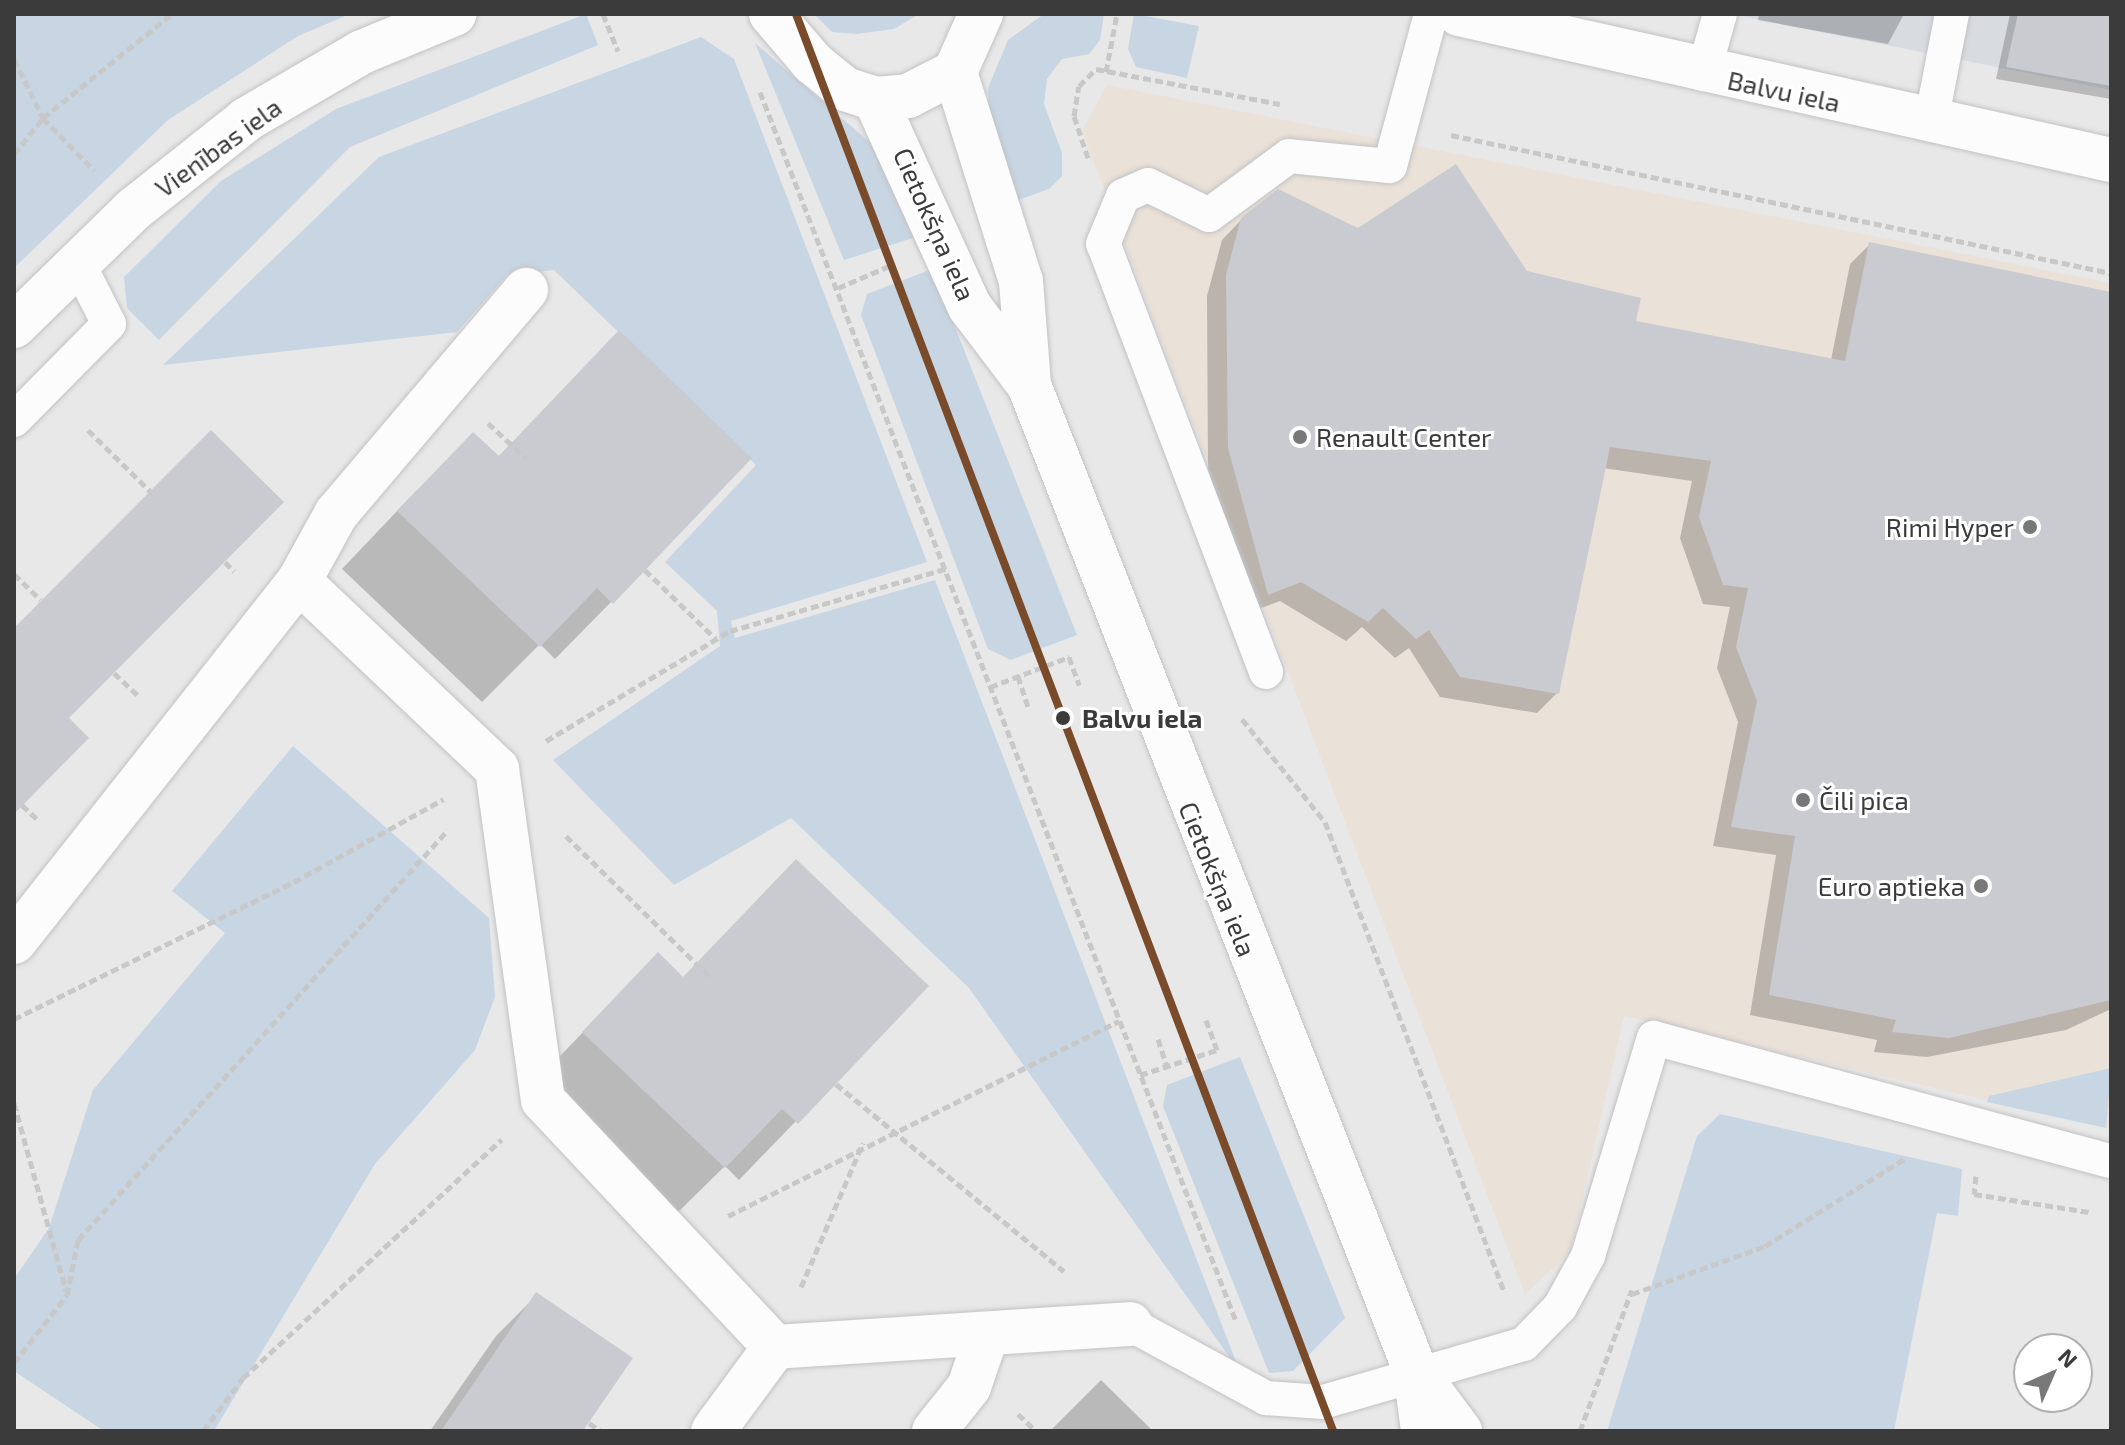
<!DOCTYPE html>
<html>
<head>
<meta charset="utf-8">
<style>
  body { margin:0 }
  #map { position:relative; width:2125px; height:1445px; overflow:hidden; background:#e8e8e9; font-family:"Exo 2",sans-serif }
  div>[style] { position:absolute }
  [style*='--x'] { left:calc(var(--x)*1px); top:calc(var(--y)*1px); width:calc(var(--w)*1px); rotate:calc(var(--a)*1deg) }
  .commercial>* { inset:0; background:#eae1d8 }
  .built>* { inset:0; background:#d8dce1 }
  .green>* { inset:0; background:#c8d5e3 }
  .shadow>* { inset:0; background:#0003 }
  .building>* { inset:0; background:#cacad1 }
  .path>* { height:5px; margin-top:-2.5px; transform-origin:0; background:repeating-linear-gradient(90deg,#c8c8c9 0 8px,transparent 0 12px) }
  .roads { filter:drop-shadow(0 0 2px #c2c2c3) drop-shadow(0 0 2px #c2c2c3) }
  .service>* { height:34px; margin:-17px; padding:0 17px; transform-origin:17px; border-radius:17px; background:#fcfcfc }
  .minor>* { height:44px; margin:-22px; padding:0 22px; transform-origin:22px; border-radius:22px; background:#fcfcfc }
  .tertiary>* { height:44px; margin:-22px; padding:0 22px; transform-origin:22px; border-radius:22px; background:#fcfcfc }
  .tram-1>* { height:8px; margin:-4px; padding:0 4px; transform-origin:4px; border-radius:4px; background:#7a4b2a }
  .dots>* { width:22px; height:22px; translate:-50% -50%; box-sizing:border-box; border:4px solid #fff; border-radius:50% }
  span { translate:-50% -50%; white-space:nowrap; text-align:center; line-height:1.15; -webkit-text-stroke:6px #fff; paint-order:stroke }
  .street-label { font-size:26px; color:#3b3b3c }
  .poi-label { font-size:26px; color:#3b3b3c }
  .left { translate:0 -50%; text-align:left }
  .right { translate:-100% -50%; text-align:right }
  .stop-label { font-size:26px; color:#3b3b3c; font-weight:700 }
  .frame { position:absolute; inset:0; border:16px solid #3b3b3c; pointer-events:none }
  .north { position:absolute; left:2013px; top:1333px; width:80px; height:80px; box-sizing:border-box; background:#fff; border:2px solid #b1b1b1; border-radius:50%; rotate:45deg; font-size:22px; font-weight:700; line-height:32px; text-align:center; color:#3b3b3c }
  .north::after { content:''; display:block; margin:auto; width:28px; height:36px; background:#787879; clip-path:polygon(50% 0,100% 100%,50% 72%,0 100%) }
</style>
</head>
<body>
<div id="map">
  <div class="commercial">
    <div style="clip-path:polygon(1107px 85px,2111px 283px,2111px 1129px,1624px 1016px,1570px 1253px,1525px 1294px,1082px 131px)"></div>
  </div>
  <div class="built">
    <div style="clip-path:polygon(1731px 14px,2111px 14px,2111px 90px)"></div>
  </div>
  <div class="green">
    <div style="clip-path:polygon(14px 14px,350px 14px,298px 36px,168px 120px,14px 268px)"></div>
    <div style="clip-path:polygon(586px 14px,598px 45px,350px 147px,159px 340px,127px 308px,124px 277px,221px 181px,336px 109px)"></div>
    <div style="clip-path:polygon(814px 14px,919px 14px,894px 29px,856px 34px,832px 32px)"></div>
    <div style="clip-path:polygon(1044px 14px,1104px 14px,1100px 40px,1089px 54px,1062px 59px,1047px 79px,1044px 104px,1062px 153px,1062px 176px,1049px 189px,1015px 201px,990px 122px,988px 88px,1008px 40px)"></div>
    <div style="clip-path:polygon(1134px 14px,1199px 26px,1187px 78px,1136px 67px,1128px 49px)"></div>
    <div style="clip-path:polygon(701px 37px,734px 59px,927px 562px,731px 621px,735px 638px,935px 580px,1240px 1372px,969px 988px,791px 818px,674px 885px,553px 760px,720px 646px,717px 611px,665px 562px,756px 465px,554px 270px,507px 275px,457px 332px,163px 365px,379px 157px)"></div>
    <div style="clip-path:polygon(755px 43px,881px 152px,919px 236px,844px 260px)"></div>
    <div style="clip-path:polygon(932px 269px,1077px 635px,1011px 660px,988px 649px,861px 315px,867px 294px)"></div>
    <div style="clip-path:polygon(293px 746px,489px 918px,495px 997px,475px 1050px,375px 1164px,214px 1431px,104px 1431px,14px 1371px,14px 1279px,49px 1228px,93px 1090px,225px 933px,172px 891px)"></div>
    <div style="clip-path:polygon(1240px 1057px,1345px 1318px,1293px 1371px,1269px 1373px,1163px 1106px,1167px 1085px)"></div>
    <div style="clip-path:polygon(2111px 1068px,2106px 1128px,1987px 1102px,1989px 1096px)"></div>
    <div style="clip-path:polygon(1720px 1114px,1962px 1169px,1958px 1216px,1937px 1213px,1894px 1431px,1607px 1431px,1697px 1136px)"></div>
  </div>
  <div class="shadow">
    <div style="clip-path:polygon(1759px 14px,1904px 14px,1888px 44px,1758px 20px)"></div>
    <div style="clip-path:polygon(2010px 14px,2111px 14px,2111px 99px,1996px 79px)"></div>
    <div style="clip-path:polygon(1242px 219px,1358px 230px,1526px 272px,1633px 323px,1831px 360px,1850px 264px,1870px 244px,2111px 294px,2111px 1009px,2066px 1030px,1927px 1057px,1874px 1052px,1877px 1040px,1750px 1015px,1776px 855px,1713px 846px,1738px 722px,1717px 668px,1730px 607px,1703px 604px,1680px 538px,1692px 481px,1603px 468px,1557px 693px,1537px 713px,1440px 697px,1409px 648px,1395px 658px,1362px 627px,1346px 641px,1280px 601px,1248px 613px,1208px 469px,1207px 296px,1222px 240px)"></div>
    <div style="clip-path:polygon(619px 333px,611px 602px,555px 659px,540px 644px,482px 702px,342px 569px,416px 491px,497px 458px)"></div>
    <div style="clip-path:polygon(658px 955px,682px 979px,926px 986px,739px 1180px,725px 1166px,667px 1223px,527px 1090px)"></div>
    <div style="clip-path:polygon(537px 1295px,581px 1431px,430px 1431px,496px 1336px)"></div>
    <div style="clip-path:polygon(1101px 1380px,1153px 1431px,1050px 1431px)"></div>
  </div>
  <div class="building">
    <div style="clip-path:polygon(2018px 14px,2111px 14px,2111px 86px,2006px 67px)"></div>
    <div style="clip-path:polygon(1456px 164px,1527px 271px,1641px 298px,1636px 321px,1845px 361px,1869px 242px,2111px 292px,2111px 1000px,1949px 1038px,1892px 1032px,1896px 1020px,1769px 995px,1795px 836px,1731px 827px,1757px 701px,1736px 647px,1748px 588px,1723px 585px,1699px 517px,1711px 461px,1610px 447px,1559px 694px,1460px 677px,1429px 630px,1416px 639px,1383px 608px,1368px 622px,1301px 582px,1268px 595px,1228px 448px,1226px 275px,1241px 218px,1278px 189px,1358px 228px)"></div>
    <div style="clip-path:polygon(619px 330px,752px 458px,613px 604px,597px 588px,540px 647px,397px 511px,473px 432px,499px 456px)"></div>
    <div style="clip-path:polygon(211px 430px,284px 502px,69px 718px,89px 738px,14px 814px,14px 628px)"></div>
    <div style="clip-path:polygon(796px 859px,929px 986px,798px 1124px,782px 1109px,725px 1168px,582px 1032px,658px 952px,683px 977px)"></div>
    <div style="clip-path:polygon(536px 1292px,633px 1358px,583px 1431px,441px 1431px)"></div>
  </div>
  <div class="path">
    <div style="--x:603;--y:14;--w:40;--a:68"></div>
    <div style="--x:14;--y:59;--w:66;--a:63.8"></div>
    <div style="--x:43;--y:118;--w:73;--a:45.6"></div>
    <div style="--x:1106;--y:72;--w:59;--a:-79.3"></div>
    <div style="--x:760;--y:92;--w:1318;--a:68.83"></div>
    <div style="--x:1451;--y:135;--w:674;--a:11.81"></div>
    <div style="--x:14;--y:154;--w:46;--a:-51.1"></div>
    <div style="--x:43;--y:118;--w:166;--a:-38.9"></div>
    <div style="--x:1088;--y:158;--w:44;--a:-108.4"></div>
    <div style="--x:1074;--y:116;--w:30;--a:-81"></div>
    <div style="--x:1079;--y:86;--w:24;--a:-45"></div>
    <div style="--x:1096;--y:69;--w:187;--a:10.8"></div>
    <div style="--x:838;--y:288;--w:56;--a:-23.3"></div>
    <div style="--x:488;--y:423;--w:53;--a:42.7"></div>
    <div style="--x:88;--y:430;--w:87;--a:44.5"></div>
    <div style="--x:225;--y:562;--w:13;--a:45"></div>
    <div style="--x:645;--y:570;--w:99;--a:44.2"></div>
    <div style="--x:14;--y:574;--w:37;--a:44"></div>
    <div style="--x:114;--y:673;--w:33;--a:43"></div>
    <div style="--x:1018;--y:676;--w:32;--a:72"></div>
    <div style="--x:990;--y:687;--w:85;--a:-20.8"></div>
    <div style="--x:1069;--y:657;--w:30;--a:70"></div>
    <div style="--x:1242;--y:719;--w:132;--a:51.1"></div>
    <div style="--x:1325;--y:822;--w:502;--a:69.11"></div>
    <div style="--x:546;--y:741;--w:214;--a:-30.9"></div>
    <div style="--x:730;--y:631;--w:224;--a:-16.1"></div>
    <div style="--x:22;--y:805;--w:23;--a:43"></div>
    <div style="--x:566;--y:836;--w:204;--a:44.4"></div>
    <div style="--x:14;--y:1019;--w:312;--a:-26.1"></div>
    <div style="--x:294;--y:882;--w:171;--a:-29"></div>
    <div style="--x:1158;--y:1039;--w:28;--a:72"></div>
    <div style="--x:1140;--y:1075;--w:81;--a:-18"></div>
    <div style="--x:1217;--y:1050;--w:35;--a:-110"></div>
    <div style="--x:836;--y:1084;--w:295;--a:39.4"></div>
    <div style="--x:14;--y:1103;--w:195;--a:74.5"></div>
    <div style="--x:1976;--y:1176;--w:18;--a:96"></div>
    <div style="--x:1974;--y:1194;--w:116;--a:8.9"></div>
    <div style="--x:728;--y:1216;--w:437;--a:-26.5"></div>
    <div style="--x:801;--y:1287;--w:157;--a:-66.7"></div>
    <div style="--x:1632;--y:1294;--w:141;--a:-19.8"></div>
    <div style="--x:1765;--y:1246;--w:164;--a:-32"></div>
    <div style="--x:14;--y:1363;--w:86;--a:-52.1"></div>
    <div style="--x:67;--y:1295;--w:56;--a:-78.7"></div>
    <div style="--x:78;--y:1240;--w:552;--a:-47.94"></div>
    <div style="--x:1018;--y:1414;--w:25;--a:43"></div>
    <div style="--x:589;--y:1423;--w:14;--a:34"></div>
    <div style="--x:203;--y:1431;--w:66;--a:-53"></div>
    <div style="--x:243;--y:1378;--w:352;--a:-42.7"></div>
    <div style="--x:1580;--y:1431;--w:150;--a:-69.8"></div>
  </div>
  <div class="roads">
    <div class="service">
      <div style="--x:1703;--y:74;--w:62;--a:-74.2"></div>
      <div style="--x:1931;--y:122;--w:110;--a:-79"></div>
      <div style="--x:14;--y:420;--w:135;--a:-45.3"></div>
      <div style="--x:109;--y:324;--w:68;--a:-116.9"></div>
      <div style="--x:1266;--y:672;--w:458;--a:-110.8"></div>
      <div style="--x:1103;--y:244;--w:52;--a:-67.4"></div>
      <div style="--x:1123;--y:196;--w:27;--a:-24"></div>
      <div style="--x:1148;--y:185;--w:68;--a:26.2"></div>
      <div style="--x:1209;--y:215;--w:99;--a:-36.4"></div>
      <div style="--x:1289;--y:156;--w:101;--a:5.7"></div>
      <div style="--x:1390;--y:166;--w:157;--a:-74.9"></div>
      <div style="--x:1130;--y:1324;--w:155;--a:28.6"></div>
      <div style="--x:1266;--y:1398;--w:57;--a:4"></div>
      <div style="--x:1323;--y:1402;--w:209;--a:-16.1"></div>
      <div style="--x:1524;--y:1344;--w:52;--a:-45.8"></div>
      <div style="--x:1560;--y:1307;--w:58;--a:-61.2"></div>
      <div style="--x:1588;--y:1256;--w:228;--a:-73.2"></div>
      <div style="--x:1654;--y:1038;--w:473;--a:15.1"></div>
    </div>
    <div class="minor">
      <div style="--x:1459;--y:14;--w:668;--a:12.62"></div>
      <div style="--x:14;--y:326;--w:168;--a:-44.3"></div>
      <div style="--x:134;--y:209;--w:144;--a:-38.5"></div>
      <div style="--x:247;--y:119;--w:133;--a:-30.2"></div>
      <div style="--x:362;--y:52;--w:100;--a:-22.4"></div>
      <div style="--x:299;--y:581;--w:273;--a:43.5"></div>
      <div style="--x:497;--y:769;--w:334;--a:82.1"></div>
      <div style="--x:543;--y:1100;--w:339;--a:46.8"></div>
      <div style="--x:775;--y:1347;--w:356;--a:-3.7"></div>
      <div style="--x:14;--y:942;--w:460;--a:-51.7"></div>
      <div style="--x:299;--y:581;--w:77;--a:-61.1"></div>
      <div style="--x:336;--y:514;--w:294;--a:-49.7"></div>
      <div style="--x:713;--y:1431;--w:104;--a:-53.6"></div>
      <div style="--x:934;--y:1431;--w:56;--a:-51.5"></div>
      <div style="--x:969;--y:1387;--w:56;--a:-71.2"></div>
    </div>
    <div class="tertiary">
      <div style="--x:771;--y:14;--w:65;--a:49.4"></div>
      <div style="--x:813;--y:63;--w:41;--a:39.1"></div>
      <div style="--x:845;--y:89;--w:32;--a:18"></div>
      <div style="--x:875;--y:99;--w:33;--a:-5"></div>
      <div style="--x:908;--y:96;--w:53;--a:-27.1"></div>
      <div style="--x:955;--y:72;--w:64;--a:-65.9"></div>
      <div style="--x:955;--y:72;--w:219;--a:72.5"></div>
      <div style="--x:1021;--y:281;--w:104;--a:85.6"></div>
      <div style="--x:1029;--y:385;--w:1058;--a:68.6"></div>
      <div style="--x:1415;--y:1370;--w:62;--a:82.5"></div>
      <div style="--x:875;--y:99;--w:229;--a:65.5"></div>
      <div style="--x:970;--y:307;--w:98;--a:52.9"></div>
      <div style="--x:1416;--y:1372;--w:74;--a:53.3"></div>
    </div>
  </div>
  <div class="tram-1">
    <div style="--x:796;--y:14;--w:1515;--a:69.24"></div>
  </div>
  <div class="dots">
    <div style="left:1300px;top:437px;background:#787879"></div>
    <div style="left:2030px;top:527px;background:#787879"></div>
    <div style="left:1063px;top:718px;background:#3b3b3c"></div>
    <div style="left:1803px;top:800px;background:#787879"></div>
    <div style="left:1981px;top:886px;background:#787879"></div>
  </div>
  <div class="street-label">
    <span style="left:1784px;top:91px;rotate:12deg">Balvu iela</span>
    <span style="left:218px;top:147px;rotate:-36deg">Vienības iela</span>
    <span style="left:935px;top:224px;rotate:66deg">Cietokšņa iela</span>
    <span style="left:1218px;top:879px;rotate:68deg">Cietokšņa iela</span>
  </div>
  <div class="poi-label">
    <span class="left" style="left:1316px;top:437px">Renault Center</span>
    <span class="right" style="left:2014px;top:527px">Rimi Hyper</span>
    <span class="left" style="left:1819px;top:800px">Čili pica</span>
    <span class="right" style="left:1965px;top:886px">Euro aptieka</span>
  </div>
  <div class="stop-label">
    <span class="left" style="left:1082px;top:718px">Balvu iela</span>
  </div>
  <div class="frame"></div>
  <div class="north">N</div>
</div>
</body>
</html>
